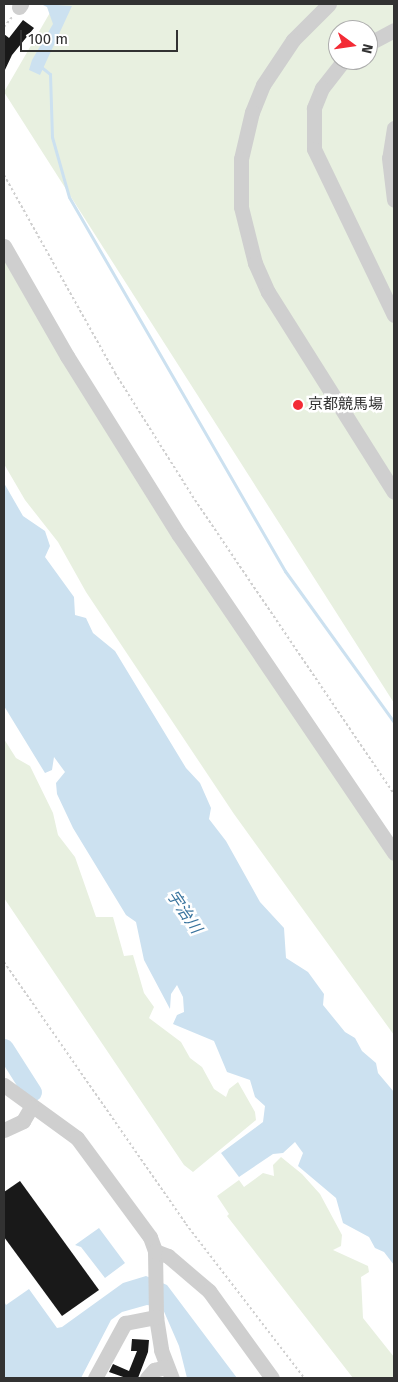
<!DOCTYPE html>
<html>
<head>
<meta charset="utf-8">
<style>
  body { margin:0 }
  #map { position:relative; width:398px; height:1382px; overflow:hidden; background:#fff; font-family:"Fira Sans","Noto Sans JP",sans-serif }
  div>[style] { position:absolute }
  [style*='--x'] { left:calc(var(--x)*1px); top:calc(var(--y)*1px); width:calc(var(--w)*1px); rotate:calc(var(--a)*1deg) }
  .green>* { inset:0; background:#e8f0e0 }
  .water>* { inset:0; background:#cce1f0 }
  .stream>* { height:3px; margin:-1.5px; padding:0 1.5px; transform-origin:1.5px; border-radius:1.5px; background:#cce1f0 }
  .river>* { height:19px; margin:-9.5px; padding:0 9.5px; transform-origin:9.5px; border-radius:9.5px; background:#cce1f0 }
  .building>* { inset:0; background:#191919 }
  .path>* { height:2px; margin-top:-1px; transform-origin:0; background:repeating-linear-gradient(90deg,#cfcfcf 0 2.5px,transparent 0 5px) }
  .minor>* { height:15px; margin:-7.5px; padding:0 7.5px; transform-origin:7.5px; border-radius:7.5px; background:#cfcfcf }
  .dots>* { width:14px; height:14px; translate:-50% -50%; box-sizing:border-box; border:2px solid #fff; border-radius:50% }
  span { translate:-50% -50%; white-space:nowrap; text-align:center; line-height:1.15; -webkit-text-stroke:5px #fff; paint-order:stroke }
  .poi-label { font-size:15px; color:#323232 }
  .left { translate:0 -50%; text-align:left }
  .water-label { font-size:16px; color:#38739d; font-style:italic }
  .frame { position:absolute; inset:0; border:5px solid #323232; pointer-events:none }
  .north { position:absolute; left:328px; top:20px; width:50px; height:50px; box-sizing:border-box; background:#fff; border:1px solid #adadad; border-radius:50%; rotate:104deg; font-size:14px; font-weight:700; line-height:20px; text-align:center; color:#323232 }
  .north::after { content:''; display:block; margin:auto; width:18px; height:22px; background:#f32b35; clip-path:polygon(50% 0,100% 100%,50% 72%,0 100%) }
  .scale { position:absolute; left:20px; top:30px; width:158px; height:22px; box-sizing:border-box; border:2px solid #323232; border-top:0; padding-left:6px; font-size:15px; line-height:18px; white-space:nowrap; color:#323232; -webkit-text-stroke:4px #fff; paint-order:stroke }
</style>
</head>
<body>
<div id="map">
  <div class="green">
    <div style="clip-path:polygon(evenodd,55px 4px,394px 4px,394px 703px,4px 92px,55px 4px,338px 30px,368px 30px,368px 60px,338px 60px,338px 30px)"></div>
    <div style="clip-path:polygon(4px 246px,67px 356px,394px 853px,394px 1035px,234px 814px,86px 592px,58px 542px,25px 500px,4px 464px)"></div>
    <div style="clip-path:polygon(4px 725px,4px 739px,16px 758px,30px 766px,53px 813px,58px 835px,75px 857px,96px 917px,113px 917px,124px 956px,133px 955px,144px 993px,154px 1007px,149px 1018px,181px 1042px,190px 1058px,202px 1067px,214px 1089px,226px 1097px,229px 1089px,238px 1082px,255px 1112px,256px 1120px,193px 1172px,184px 1165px,4px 898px)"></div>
    <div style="clip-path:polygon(281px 1157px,302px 1174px,320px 1194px,342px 1235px,341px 1246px,333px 1250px,368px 1266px,369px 1272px,361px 1277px,363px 1318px,394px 1357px,394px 1378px,353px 1378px,227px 1216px,229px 1214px,217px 1196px,239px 1180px,244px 1187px,263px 1173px,274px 1176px,273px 1165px)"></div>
  </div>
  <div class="water">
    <div style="clip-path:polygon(41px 4px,72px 6px,40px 75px,29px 70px,32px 60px,53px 24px,47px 7px)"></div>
    <div style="clip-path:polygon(4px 483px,23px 516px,45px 531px,50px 546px,45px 557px,74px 597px,75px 615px,86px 618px,93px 633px,115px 651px,186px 768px,200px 783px,211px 808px,209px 819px,226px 841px,260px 902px,284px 928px,286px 958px,308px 972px,324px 994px,323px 1005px,345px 1032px,355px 1038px,362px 1051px,376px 1063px,378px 1073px,394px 1092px,394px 1265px,384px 1252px,375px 1248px,369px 1237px,343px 1223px,336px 1198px,298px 1166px,303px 1153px,295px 1142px,283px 1153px,273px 1154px,239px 1177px,221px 1153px,263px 1122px,265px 1106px,255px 1097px,250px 1080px,227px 1072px,214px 1041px,173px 1024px,177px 1015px,184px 1012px,183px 997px,177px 985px,171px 994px,170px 1009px,144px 960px,136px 922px,126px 915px,73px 828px,57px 794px,56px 783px,65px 772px,54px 757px,52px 770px,45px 773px,4px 706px)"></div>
    <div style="clip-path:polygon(99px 1228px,125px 1263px,105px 1278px,81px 1247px,75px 1245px)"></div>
    <div style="clip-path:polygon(146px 1276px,167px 1285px,237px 1378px,187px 1378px,179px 1346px,162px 1307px,147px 1305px,122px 1312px,111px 1320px,81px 1378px,4px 1378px,4px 1301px,6px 1305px,29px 1289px,57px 1328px,62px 1327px,123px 1283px)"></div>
  </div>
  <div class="stream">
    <div style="--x:40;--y:66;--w:13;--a:39"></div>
    <div style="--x:50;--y:74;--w:63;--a:88.2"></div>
    <div style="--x:52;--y:137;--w:62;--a:74.2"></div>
    <div style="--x:69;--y:197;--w:432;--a:60"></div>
    <div style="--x:285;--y:571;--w:186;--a:54.2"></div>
  </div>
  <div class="river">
    <div style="--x:4;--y:1048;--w:52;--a:57.5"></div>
  </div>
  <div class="building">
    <div style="clip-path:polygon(23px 20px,34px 28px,12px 55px,4px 72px,4px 34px,9px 38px)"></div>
    <div style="clip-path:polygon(20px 1181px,99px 1290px,62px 1316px,4px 1237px,4px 1192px)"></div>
    <div style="clip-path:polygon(132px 1339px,149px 1340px,148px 1352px,138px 1378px,126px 1378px,109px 1372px,113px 1364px,129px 1371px,137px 1351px,131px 1351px)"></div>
  </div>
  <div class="path">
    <div style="--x:4;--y:27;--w:13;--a:-51"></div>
    <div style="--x:4;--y:175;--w:227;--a:60.7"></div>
    <div style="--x:115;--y:373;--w:150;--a:57.8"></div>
    <div style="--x:195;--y:500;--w:355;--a:55.9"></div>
    <div style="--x:4;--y:962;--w:319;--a:55.2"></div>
    <div style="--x:186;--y:1224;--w:194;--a:52.5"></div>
  </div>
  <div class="minor">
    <div style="--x:329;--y:4;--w:51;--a:135"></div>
    <div style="--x:293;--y:40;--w:54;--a:123.7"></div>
    <div style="--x:263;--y:85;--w:29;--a:112"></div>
    <div style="--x:252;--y:112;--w:48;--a:103.2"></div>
    <div style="--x:241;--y:159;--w:48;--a:90"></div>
    <div style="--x:241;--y:207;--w:58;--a:76"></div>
    <div style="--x:255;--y:263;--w:32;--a:66"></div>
    <div style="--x:268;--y:292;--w:236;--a:57.8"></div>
    <div style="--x:19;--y:7;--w:4;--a:-56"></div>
    <div style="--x:368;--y:44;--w:30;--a:-28"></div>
    <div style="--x:344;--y:60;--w:36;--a:128"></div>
    <div style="--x:322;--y:88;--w:22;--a:112"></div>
    <div style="--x:314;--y:108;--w:41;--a:90"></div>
    <div style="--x:314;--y:149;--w:184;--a:64.3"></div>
    <div style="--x:394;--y:128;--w:30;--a:99"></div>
    <div style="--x:389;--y:158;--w:42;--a:83.2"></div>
    <div style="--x:4;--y:246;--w:127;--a:60.2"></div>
    <div style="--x:67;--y:356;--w:211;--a:58"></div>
    <div style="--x:179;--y:535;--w:384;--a:55.9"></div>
    <div style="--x:4;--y:1085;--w:90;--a:36"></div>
    <div style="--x:77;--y:1138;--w:123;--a:53.6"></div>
    <div style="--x:150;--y:1237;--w:15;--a:70"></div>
    <div style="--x:155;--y:1251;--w:66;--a:89.1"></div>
    <div style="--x:156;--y:1317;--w:33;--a:81"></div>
    <div style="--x:161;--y:1350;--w:30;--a:69"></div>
    <div style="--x:4;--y:1130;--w:21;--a:-25"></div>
    <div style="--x:23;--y:1121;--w:16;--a:-60"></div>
    <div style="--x:155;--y:1251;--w:14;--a:21"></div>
    <div style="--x:168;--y:1256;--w:54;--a:40.5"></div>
    <div style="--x:209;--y:1291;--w:107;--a:54.1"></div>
    <div style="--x:95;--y:1378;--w:63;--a:-61.4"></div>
    <div style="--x:125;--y:1323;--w:32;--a:-11"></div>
    <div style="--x:147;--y:1378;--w:11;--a:-49"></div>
    <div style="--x:154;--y:1370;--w:12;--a:-14"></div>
  </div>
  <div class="dots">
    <div style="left:298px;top:405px;background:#f32b35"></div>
  </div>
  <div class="poi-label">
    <span class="left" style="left:308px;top:405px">京都競馬場</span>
  </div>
  <div class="water-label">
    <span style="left:184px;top:912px;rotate:56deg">宇治川</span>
  </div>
  <div class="frame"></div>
  <div class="north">N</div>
  <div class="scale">100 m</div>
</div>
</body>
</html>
